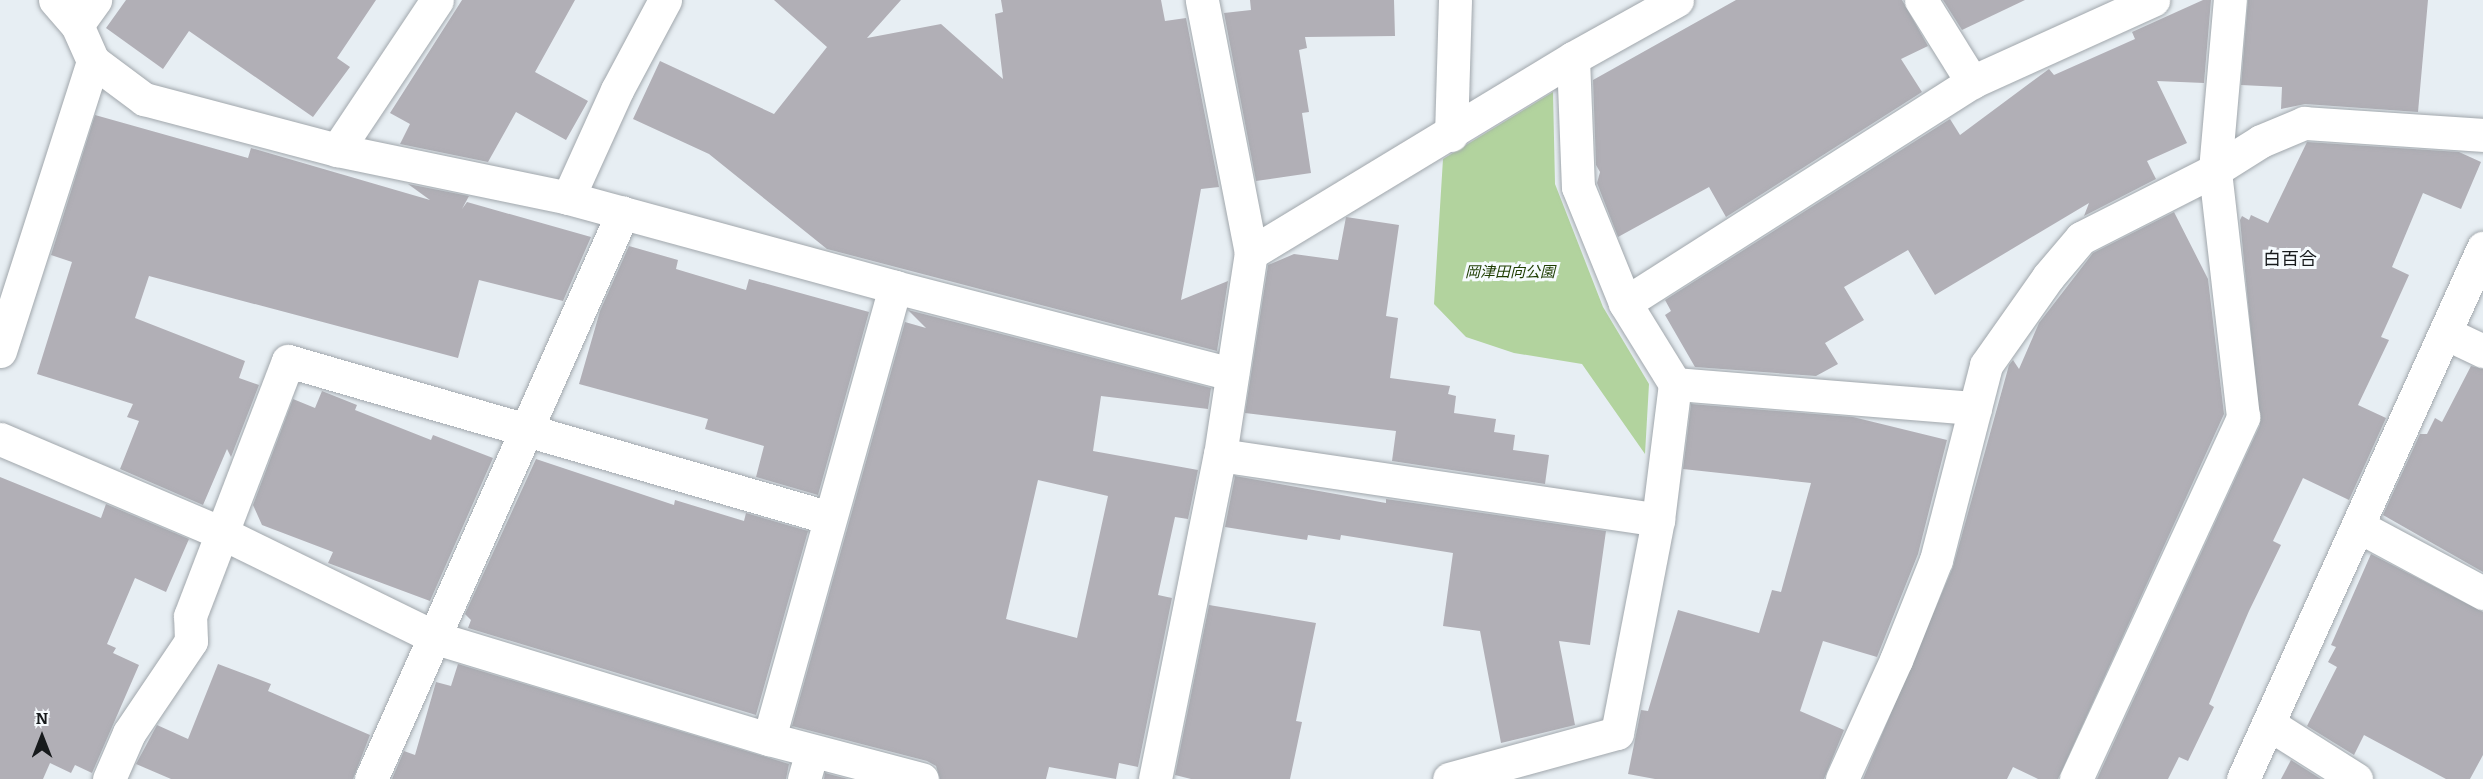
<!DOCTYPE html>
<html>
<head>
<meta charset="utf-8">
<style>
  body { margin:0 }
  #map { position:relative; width:2483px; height:779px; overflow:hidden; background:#e7eef3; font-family:Bitter,"Noto Sans JP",serif }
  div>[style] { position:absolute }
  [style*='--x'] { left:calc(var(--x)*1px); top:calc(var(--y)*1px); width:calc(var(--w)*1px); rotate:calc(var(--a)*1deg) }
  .green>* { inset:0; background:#b2d39e }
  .building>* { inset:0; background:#b1afb6 }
  .roads { filter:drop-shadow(0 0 2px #a1a7ac) drop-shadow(0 0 2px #a1a7ac) }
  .minor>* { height:33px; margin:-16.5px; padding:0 16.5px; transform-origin:16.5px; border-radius:16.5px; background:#fff }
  span { translate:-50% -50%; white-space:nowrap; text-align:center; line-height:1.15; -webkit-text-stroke:6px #f6fbfe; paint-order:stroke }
  .park-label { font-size:15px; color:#1d3c00; font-style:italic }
  .quarter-label { font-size:18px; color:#171a1c }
  .north { position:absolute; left:12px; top:707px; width:60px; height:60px; -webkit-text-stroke:4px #f6fbfe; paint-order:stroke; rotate:0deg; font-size:16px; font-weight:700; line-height:24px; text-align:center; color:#171a1c }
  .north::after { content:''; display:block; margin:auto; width:21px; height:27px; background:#171a1c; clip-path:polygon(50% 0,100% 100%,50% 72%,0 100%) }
</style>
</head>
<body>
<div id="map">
  <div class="green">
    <div style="clip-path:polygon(1553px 92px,1555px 184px,1603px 307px,1649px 384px,1645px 454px,1582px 364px,1514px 353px,1466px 337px,1434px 304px,1443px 159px)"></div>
  </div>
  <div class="building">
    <div style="clip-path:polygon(126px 0,376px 0,337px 58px,350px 67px,313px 117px,189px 31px,163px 69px,106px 28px)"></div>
    <div style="clip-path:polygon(462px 0,575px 0,535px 72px,588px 101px,566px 140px,516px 112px,488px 162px,400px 144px,410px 124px,390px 113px)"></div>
    <div style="clip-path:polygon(774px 0,901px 0,867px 38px,941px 24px,1003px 79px,995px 14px,1003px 12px,1001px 0,1161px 0,1165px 21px,1186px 18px,1219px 187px,1201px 189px,1181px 300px,1228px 281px,1217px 351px,827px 249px,709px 154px,633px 119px,660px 61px,774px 114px,827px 47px)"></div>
    <div style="clip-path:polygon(1250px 0,1394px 0,1395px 36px,1305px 37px,1307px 48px,1299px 50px,1309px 112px,1302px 113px,1311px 173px,1256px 181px,1224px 13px,1251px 10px)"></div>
    <div style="clip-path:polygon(1736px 0,1902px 0,1928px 46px,1901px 59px,1922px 92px,1726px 217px,1709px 187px,1618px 237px,1597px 183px,1600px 172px,1596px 165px,1593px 80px)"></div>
    <div style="clip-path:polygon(1943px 0,2025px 0,1962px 30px)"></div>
    <div style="clip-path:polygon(2203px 0,2211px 0,2204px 83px,2157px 81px,2187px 143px,2147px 161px,2156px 179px,2084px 216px,2089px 203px,1935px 295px,1908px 250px,1844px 287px,1864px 320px,1825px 343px,1838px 364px,1816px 376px,1695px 367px,1665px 315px,1671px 311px,1665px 300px,1950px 119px,1960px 135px,2049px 69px,2054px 75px,2135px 39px,2132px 32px)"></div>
    <div style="clip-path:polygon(2248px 0,2428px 0,2418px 112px,2305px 104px,2281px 109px,2282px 87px,2241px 85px)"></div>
    <div style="clip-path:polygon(95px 115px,248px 158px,251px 148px,430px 200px,408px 184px,469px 196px,462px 209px,467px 202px,591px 237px,563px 301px,479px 280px,458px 358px,149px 276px,135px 318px,245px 361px,239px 378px,259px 385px,231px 457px,227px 449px,203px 505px,120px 469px,139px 421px,127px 417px,133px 404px,37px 374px,72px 262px,51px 255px)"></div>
    <div style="clip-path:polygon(2307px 142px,2459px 152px,2481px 162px,2461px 209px,2423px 193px,2392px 267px,2409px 275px,2381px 337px,2389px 340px,2358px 405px,2386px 418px,2349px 500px,2303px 478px,2273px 541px,2281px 545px,2249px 611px,2209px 704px,2214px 707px,2188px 761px,2179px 757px,2168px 779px,2097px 779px,2260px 425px,2240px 220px,2242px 216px,2249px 220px,2251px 215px,2268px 223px)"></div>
    <div style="clip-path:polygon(2174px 212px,2208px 279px,2224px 414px,2058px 779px,2038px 779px,2013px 767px,2007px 779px,1863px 779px,1953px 567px,2009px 365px,2013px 360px,2019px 369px,2039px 323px,2093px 253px)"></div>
    <div style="clip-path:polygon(1346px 217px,1399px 225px,1386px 316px,1398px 318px,1390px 378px,1450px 386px,1448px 394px,1456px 396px,1454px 413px,1496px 419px,1494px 432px,1515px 435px,1513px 450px,1549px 455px,1545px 484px,1392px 461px,1396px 431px,1245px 413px,1268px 265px,1294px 254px,1338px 260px)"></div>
    <div style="clip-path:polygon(629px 246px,678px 260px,676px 269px,746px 290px,749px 279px,869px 312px,818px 495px,756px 477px,764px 446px,705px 429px,708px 419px,579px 384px,600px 311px)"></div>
    <div style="clip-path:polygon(evenodd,908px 310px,1211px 388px,1208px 409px,1101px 396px,1093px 451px,1198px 470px,1188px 519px,1175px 517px,1158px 595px,1172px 598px,1138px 767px,1119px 763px,1116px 779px,1049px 767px,1046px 779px,940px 779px,936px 766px,927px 761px,792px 726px,905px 322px,926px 328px,908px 310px,1038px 480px,1108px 496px,1077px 638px,1006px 619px,1038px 480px)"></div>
    <div style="clip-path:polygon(2471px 366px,2483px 369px,2483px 572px,2383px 515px,2420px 434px,2427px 434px,2435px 418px,2442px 422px)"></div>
    <div style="clip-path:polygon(322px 391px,357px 405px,355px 410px,431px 440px,433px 435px,493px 458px,430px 601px,328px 563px,333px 552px,262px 525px,253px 505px,293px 399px,315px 408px)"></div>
    <div style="clip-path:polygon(1691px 404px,1853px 417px,1947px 440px,1918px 554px,1877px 657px,1823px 641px,1800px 711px,1844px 730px,1824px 779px,1655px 779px,1628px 774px,1641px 710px,1648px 711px,1678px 610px,1759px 633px,1772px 590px,1781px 592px,1811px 483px,1683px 469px)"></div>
    <div style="clip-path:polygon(536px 459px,674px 505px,675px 500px,744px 521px,746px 513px,808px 531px,756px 715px,468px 628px,471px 620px,465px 614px)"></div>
    <div style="clip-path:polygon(1235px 476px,1386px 503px,1386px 499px,1606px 531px,1590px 645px,1559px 641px,1575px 725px,1501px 743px,1480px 631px,1443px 626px,1453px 553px,1341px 535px,1340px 540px,1308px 535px,1307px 540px,1225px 527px)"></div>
    <div style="clip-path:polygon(0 477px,101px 518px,106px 504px,189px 539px,166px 592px,135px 578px,107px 644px,116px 648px,113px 653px,139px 665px,92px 773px,75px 765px,71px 773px,50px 763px,43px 779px,0 779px)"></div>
    <div style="clip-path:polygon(2371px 554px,2483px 612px,2483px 755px,2470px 779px,2446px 779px,2364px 735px,2354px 755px,2307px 726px,2337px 667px,2328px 662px,2336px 647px,2331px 645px)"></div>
    <div style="clip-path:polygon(1209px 605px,1316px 623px,1296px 721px,1302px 722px,1290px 779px,1191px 779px,1175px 775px)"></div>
    <div style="clip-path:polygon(218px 664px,271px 684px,268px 691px,370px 735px,353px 779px,171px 779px,136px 764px,157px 725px,188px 739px)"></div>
    <div style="clip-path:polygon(458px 664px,789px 764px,786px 779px,392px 779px,404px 751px,415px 755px,436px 682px,451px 686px)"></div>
    <div style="clip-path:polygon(2291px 760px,2321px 779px,2281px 779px)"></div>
    <div style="clip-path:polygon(825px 773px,848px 779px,824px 779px)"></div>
  </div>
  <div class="roads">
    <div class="minor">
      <div style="--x:55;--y:0;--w:33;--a:49"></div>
      <div style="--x:77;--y:25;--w:39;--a:66"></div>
      <div style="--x:93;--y:61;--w:64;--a:36.7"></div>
      <div style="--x:144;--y:99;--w:200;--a:14.8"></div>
      <div style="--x:337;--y:150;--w:236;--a:11.7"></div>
      <div style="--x:568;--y:198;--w:339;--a:15.2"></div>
      <div style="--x:895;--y:287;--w:469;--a:105.6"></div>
      <div style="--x:1921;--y:0;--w:97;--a:58.1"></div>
      <div style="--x:77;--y:25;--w:31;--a:-54"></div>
      <div style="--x:1573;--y:58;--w:129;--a:87.8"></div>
      <div style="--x:1578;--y:187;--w:125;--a:67.9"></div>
      <div style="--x:1625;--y:303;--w:95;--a:58.3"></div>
      <div style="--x:1675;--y:384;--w:301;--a:4.6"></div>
      <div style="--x:1451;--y:135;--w:135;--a:-88.3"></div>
      <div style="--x:337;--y:150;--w:180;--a:-56.3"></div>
      <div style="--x:568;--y:198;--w:119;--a:-65.6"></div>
      <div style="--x:617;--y:90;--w:102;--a:-61.9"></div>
      <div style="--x:1251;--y:253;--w:376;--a:-31.2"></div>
      <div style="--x:1573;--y:58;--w:119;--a:-29.1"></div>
      <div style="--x:895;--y:287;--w:348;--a:14.5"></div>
      <div style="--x:1625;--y:303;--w:411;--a:-32.5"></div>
      <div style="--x:1972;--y:82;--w:199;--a:-24.4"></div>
      <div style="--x:2445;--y:333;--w:42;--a:25.3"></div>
      <div style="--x:0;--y:351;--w:305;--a:-72.2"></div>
      <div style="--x:0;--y:439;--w:243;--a:23"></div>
      <div style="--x:224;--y:534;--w:236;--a:26.1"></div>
      <div style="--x:436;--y:638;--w:348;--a:16.9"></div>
      <div style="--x:769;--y:739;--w:158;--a:14.7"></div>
      <div style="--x:1220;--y:455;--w:443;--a:8.4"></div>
      <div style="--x:1658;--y:520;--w:217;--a:100.9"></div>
      <div style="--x:1617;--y:733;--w:174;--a:164.7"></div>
      <div style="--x:1658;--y:520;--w:137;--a:-82.9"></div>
      <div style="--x:2358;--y:526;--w:142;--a:28.2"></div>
      <div style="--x:2269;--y:724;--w:103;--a:32.3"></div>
      <div style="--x:109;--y:779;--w:50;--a:-66.5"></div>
      <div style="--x:129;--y:733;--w:111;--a:-56"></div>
      <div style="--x:191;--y:641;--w:25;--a:-92"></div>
      <div style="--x:190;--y:616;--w:273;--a:-69"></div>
      <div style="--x:288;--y:361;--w:564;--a:16.15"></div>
      <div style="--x:371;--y:779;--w:620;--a:-66.04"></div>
      <div style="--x:804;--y:779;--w:29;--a:-74"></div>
      <div style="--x:1155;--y:779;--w:330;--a:-78.7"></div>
      <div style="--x:1220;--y:455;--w:204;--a:-81.3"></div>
      <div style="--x:1251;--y:253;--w:258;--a:-101"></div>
      <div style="--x:1842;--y:779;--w:131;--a:-65.6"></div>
      <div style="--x:1896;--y:660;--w:108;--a:-68.2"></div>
      <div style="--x:1936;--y:560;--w:201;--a:-75.6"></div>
      <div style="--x:1986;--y:365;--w:108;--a:-54.8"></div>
      <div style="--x:2048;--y:277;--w:51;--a:-49.8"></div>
      <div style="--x:2081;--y:238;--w:150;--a:-26.9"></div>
      <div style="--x:2215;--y:170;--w:54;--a:-32.2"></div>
      <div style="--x:2261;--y:141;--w:47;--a:-22.7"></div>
      <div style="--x:2304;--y:123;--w:179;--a:3.8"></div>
      <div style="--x:2076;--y:779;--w:399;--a:-65.2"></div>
      <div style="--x:2243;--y:417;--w:249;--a:-96.5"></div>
      <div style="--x:2215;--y:170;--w:171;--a:-85"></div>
      <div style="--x:2243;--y:779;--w:583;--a:-65.68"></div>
    </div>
  </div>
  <div class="park-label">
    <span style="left:1510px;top:273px">岡津田向公園</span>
  </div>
  <div class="quarter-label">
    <span style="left:2290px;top:259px">白百合</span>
  </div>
  <div class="north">N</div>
</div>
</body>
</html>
